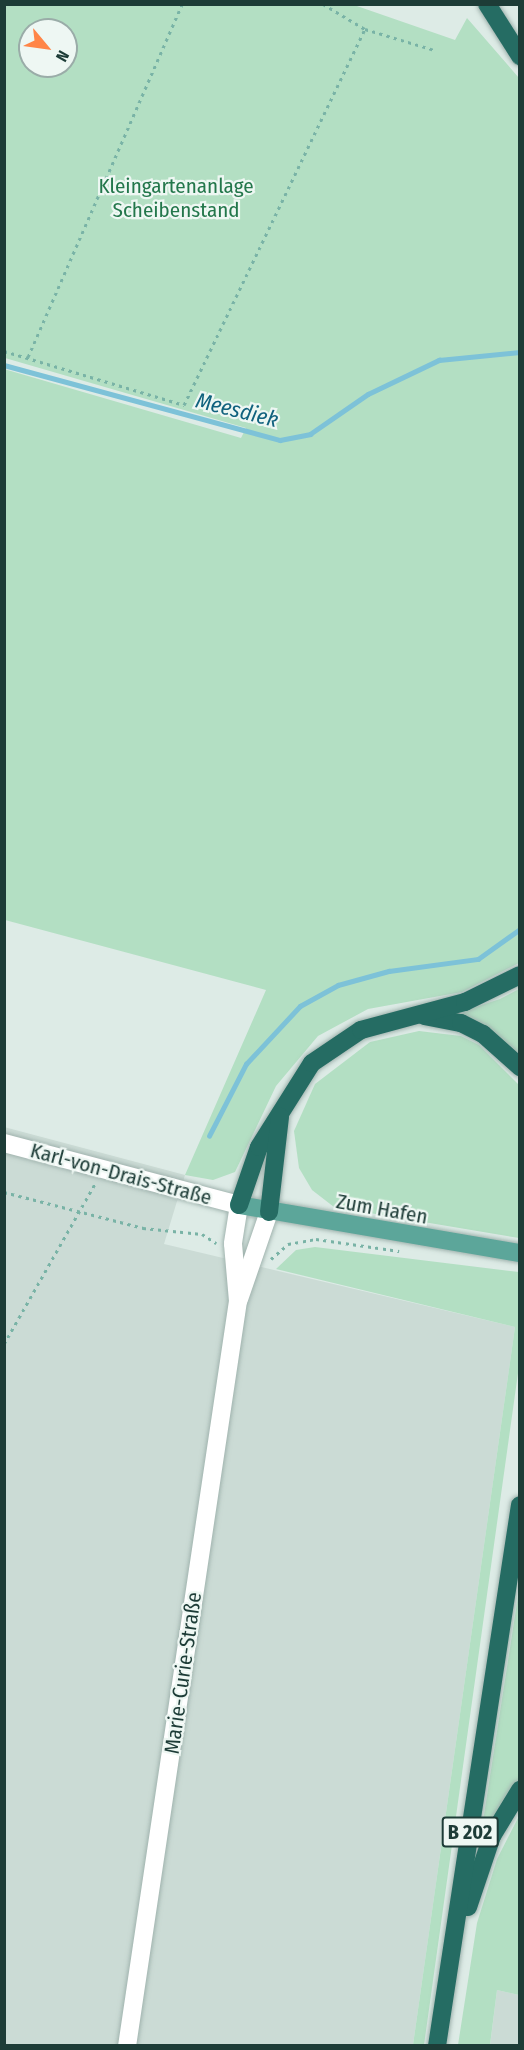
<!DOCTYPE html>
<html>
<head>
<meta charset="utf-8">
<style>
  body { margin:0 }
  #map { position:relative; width:524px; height:2050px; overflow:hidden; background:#ddebe6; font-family:"Fira Sans Condensed",sans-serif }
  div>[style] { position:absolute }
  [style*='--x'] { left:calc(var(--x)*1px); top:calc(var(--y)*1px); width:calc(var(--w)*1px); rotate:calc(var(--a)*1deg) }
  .built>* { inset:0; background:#cbdbd5 }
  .green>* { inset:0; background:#b3dfc3 }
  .stream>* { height:4.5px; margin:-2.25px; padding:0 2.25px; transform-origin:2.25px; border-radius:2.25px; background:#7dc2d8 }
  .path>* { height:3px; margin-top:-1.5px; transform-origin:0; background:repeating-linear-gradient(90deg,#79b3a6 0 3px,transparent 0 7.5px) }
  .roads { filter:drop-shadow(0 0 2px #a0b3ae) drop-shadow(0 0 2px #a0b3ae) }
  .minor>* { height:18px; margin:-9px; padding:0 9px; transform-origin:9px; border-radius:9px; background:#fff }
  .major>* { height:18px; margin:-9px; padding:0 9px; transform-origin:9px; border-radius:9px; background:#5ca69a }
  .highway>* { height:18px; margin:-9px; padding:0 9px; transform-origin:9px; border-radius:9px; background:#256c63 }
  span { translate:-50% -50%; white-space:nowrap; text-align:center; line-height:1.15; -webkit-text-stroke:4.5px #eef7f3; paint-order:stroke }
  .shield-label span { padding:2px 4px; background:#eef7f3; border:2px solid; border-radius:4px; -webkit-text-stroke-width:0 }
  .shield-label { font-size:20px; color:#1d3c37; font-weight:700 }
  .park-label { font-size:21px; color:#23774b }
  .street-label { font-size:21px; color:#1d3c37 }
  .water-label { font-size:22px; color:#11627e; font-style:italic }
  .frame { position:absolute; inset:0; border:6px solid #1d3c37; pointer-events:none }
  .north { position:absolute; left:18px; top:18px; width:60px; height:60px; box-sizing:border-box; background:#eef7f3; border:2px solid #9aaca8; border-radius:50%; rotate:119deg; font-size:16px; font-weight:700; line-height:24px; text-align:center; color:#1d3c37 }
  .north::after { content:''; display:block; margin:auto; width:21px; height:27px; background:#ff8547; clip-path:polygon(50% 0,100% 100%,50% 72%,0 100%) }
</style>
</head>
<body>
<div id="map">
  <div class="built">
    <div style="clip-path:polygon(4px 1127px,185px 1175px,164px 1244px,515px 1327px,413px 2045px,5px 2045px)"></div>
    <div style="clip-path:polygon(497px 1990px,519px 1995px,519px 2045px,490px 2046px)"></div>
  </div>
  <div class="green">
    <div style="clip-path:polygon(evenodd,5px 5px,354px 5px,455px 40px,467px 18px,519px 78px,519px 963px,462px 992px,368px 1009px,318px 1036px,276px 1086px,235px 1172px,213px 1180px,185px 1175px,266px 990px,5px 920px,4px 369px,241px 438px,246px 428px,5px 358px,5px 5px,30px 30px,66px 30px,66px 66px,30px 66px,30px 30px)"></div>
    <div style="clip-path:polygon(519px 989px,519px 1053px,457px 1013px,500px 999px)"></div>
    <div style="clip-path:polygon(419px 1031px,461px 1036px,479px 1045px,519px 1085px,519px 1238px,334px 1207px,312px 1190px,299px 1168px,294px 1131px,315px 1084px,370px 1042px)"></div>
    <div style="clip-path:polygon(315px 1247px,519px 1272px,519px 1366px,424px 2045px,413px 2045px,515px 1327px,276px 1269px,296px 1250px)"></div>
    <div style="clip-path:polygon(519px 1590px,519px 1781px,486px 1834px,481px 1834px)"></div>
    <div style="clip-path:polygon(519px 1816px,519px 1995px,497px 1990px,490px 2045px,458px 2045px,477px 1923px,497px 1859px)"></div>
  </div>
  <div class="stream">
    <div style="--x:4;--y:365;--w:286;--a:15.2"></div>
    <div style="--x:280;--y:440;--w:31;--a:-11"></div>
    <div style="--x:310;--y:434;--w:70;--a:-34.6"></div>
    <div style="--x:368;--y:394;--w:79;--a:-25.6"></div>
    <div style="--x:439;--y:360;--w:81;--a:-5.6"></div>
    <div style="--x:209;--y:1136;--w:81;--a:-62.8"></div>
    <div style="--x:246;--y:1064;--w:79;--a:-47"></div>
    <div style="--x:300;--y:1006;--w:43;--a:-28.9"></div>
    <div style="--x:338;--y:985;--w:53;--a:-15.4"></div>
    <div style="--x:389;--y:971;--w:90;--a:-7.7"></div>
    <div style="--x:478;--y:959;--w:52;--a:-35.5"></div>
  </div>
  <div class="path">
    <div style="--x:323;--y:4;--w:49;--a:30.8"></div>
    <div style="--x:365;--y:29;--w:72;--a:16.9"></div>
    <div style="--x:4;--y:351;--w:188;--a:16.7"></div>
    <div style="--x:184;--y:405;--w:417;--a:-64.3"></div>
    <div style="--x:28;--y:357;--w:385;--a:-66.4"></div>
    <div style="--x:4;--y:1192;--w:144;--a:14.5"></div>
    <div style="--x:143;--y:1228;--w:59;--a:5.8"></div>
    <div style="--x:202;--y:1234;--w:17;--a:33"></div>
    <div style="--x:271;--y:1259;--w:23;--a:-41"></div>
    <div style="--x:288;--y:1244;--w:28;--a:-10"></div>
    <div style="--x:316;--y:1239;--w:84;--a:8.2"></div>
    <div style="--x:4;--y:1344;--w:184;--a:-60.4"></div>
  </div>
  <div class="roads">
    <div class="minor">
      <div style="--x:4;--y:1143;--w:243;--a:14.8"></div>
      <div style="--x:239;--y:1205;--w:39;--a:99"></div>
      <div style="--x:233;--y:1244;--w:57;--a:85"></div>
      <div style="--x:238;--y:1301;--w:753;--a:98.47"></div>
      <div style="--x:239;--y:1299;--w:92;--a:-71"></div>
    </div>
    <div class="major">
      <div style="--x:239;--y:1205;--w:285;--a:9.7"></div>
    </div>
    <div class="highway">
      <div style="--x:487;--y:4;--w:62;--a:57.6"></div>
      <div style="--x:424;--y:1016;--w:38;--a:11"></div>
      <div style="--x:461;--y:1023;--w:25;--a:27"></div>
      <div style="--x:483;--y:1034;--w:50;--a:41.7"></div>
      <div style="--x:239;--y:1205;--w:61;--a:-71"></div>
      <div style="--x:259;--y:1147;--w:99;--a:-57.8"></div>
      <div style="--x:312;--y:1063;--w:59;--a:-34"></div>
      <div style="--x:361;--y:1030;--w:108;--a:-15.1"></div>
      <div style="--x:465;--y:1002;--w:61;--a:-26.1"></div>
      <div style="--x:269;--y:1212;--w:96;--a:-83.4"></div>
      <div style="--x:468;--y:1907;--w:75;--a:-71.3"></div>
      <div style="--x:492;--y:1836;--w:54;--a:-58.7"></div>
      <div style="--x:437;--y:2046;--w:547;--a:-81.28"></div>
    </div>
  </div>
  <div class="shield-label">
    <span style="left:470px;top:1832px">B 202</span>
  </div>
  <div class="park-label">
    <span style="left:176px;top:198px">Kleingartenanlage<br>Scheibenstand</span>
  </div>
  <div class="street-label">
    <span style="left:121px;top:1174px;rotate:15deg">Karl-von-Drais-Straße</span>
    <span style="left:382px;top:1209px;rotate:10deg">Zum Hafen</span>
    <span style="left:183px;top:1673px;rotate:-82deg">Marie-Curie-Straße</span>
  </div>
  <div class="water-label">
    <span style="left:237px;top:410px;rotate:14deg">Meesdiek</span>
  </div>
  <div class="frame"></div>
  <div class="north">N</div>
</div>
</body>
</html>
